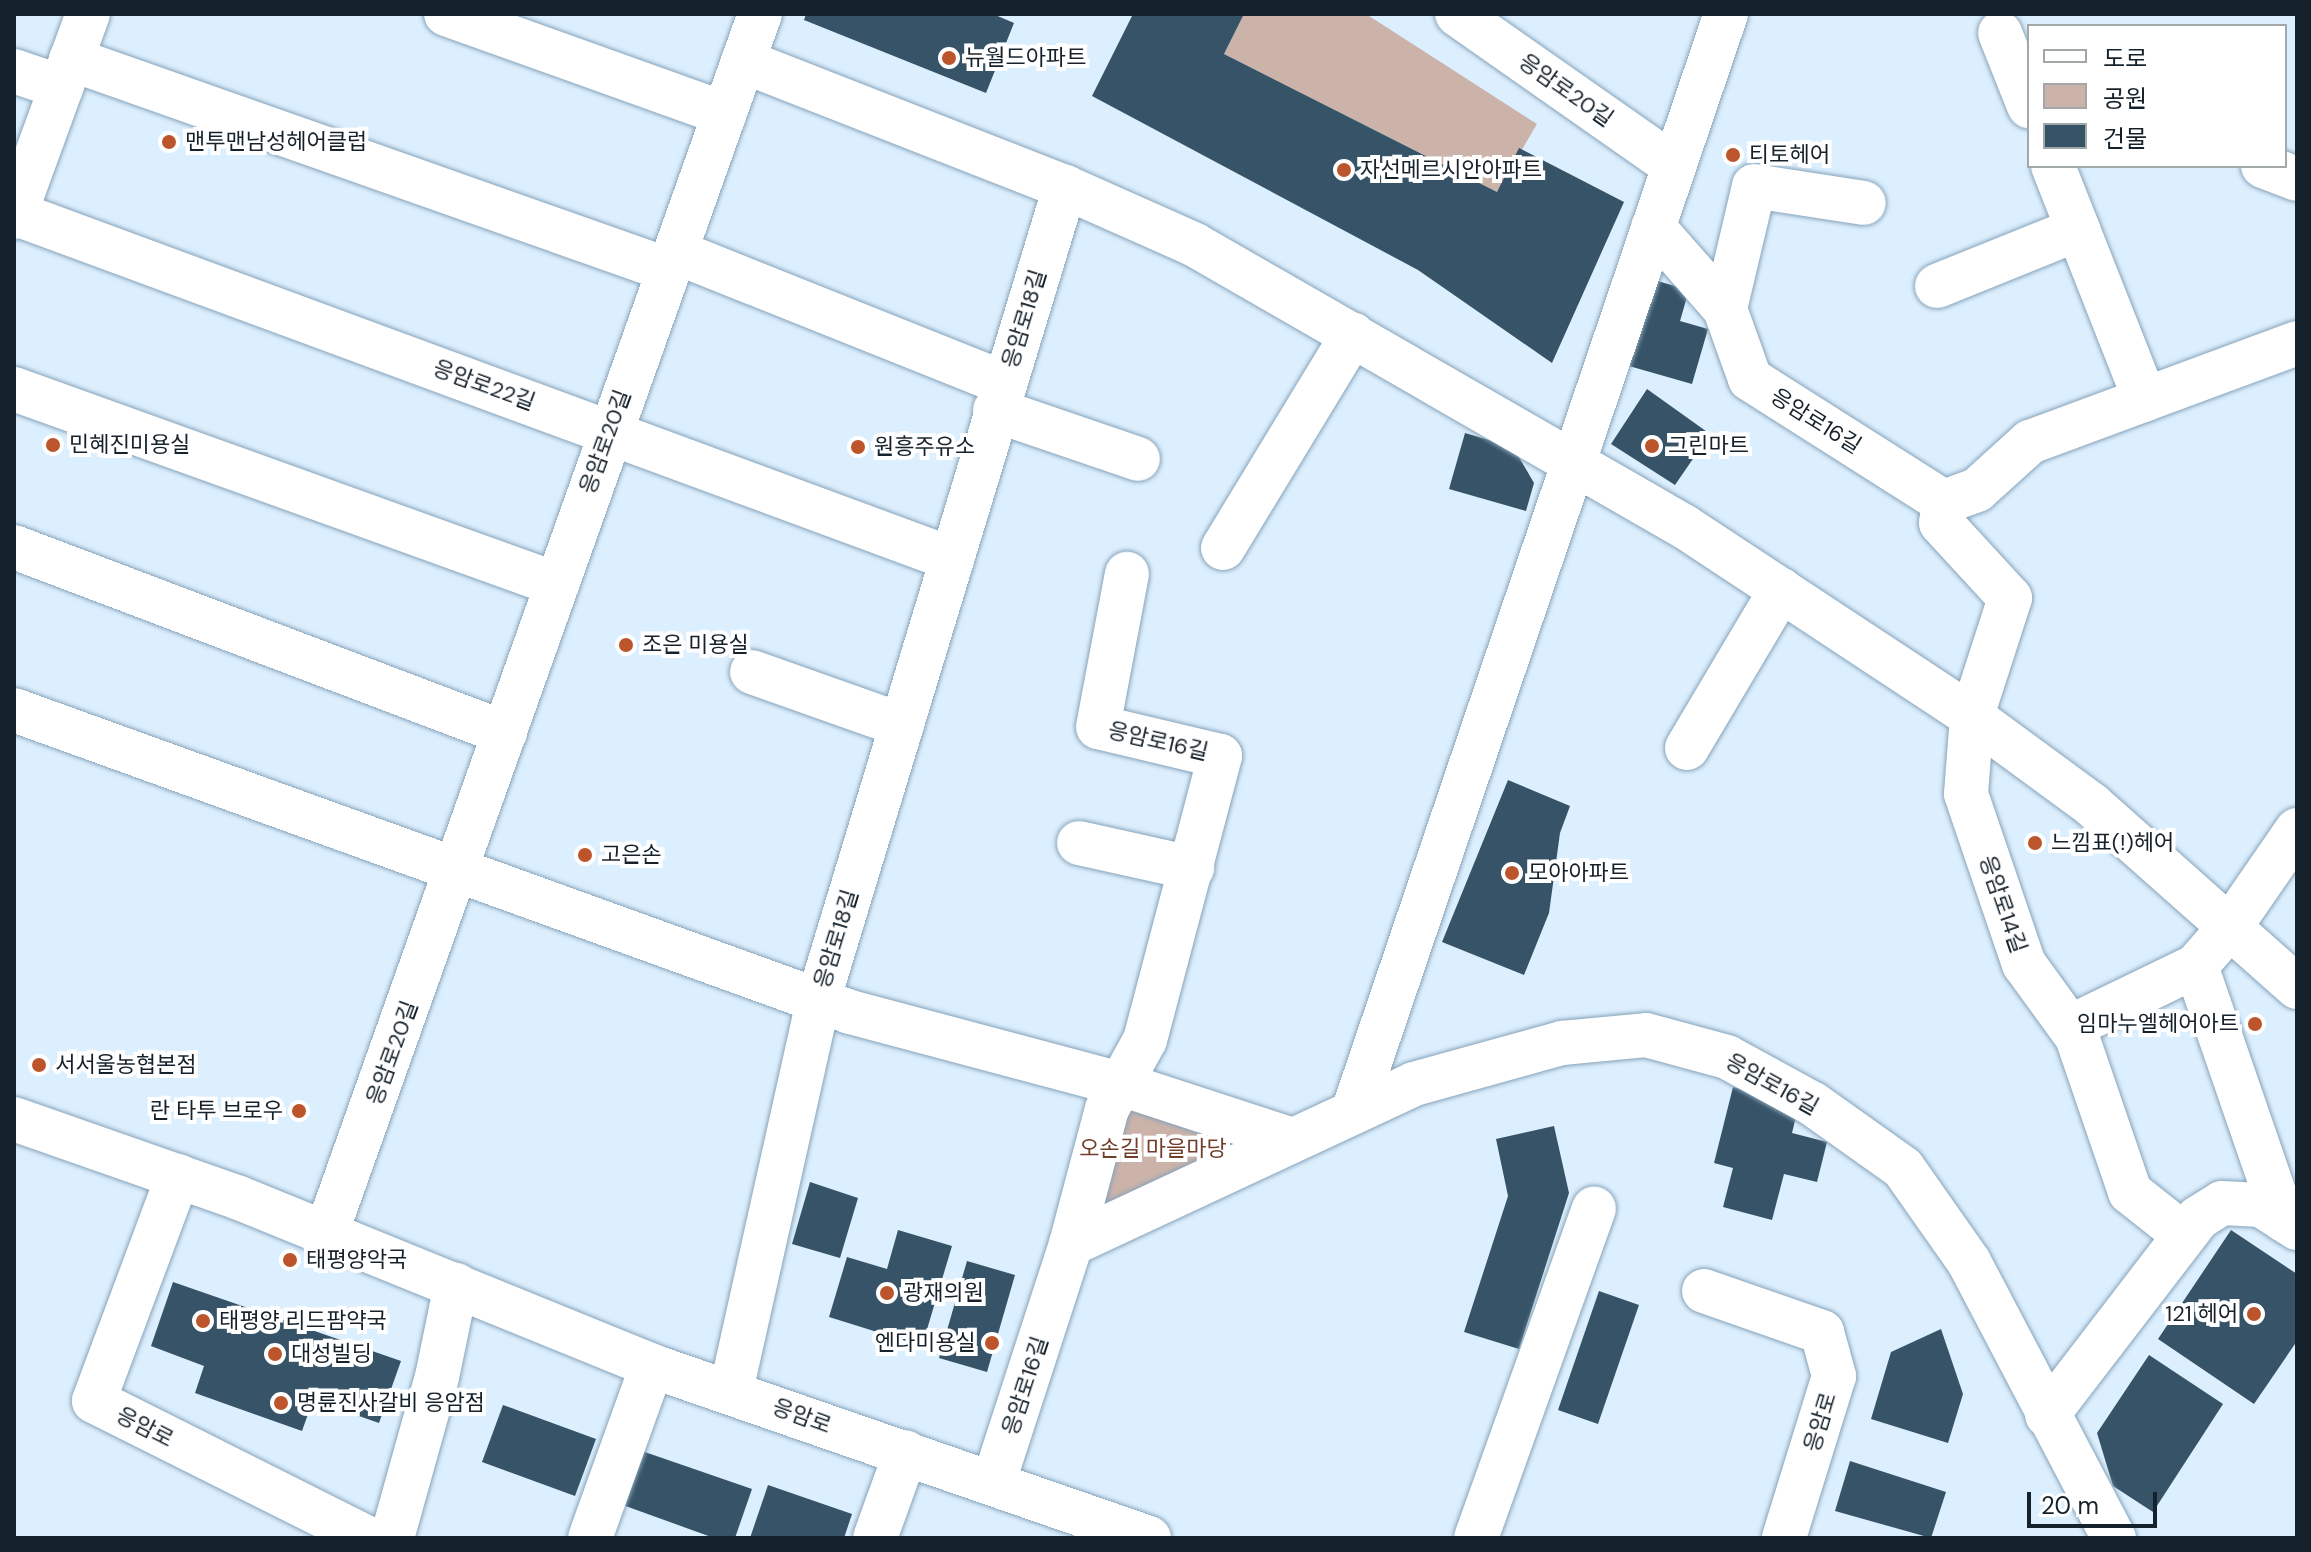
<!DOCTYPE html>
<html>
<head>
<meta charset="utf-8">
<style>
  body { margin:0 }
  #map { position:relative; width:2311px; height:1552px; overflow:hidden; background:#dceffe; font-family:"DM Sans","Noto Sans KR",sans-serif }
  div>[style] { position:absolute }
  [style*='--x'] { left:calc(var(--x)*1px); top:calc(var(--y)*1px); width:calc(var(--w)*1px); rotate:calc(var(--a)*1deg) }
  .green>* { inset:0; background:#cbb3aa }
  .building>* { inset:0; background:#375367 }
  .roads { filter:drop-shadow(0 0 2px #86a3ba) drop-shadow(0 0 2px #86a3ba) }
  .minor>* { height:44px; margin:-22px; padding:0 22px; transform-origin:22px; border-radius:22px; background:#fff }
  .major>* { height:44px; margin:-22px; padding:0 22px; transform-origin:22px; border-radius:22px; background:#fff }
  .dots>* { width:22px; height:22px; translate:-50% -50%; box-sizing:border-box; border:4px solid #fff; border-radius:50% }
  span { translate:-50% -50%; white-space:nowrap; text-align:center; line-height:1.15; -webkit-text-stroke:8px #fff; paint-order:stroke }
  .poi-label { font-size:22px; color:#16222b }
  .left { translate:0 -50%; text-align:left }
  .right { translate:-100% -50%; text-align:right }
  .street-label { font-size:22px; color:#16222b }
  .park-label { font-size:22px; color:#713e2b }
  .frame { position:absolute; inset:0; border:16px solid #16222b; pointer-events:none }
  .legend { position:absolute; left:2027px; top:24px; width:260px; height:144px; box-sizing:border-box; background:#fff; border:2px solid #a2a7aa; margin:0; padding:10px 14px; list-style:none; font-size:24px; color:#16222b }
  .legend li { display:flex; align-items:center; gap:16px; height:40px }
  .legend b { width:40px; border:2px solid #a2a7aa }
  .scale { position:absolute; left:2027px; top:1492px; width:130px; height:36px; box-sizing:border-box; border:4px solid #16222b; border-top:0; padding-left:10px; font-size:24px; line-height:28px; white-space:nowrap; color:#16222b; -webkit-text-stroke:6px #fff; paint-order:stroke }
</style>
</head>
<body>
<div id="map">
  <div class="green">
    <div style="clip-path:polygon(1244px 14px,1366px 14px,1537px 124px,1497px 192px,1224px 54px)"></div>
    <div style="clip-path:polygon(1126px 1099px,1259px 1140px,1091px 1222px)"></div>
  </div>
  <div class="building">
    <div style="clip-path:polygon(806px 14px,993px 14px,1014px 23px,986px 93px,804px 20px)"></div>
    <div style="clip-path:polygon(1133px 14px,1244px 14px,1224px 54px,1497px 192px,1519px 148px,1624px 202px,1552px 363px,1418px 270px,1092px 96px)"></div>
    <div style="clip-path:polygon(1654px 280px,1689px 290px,1680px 321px,1708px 329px,1692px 384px,1629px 366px)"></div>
    <div style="clip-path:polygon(1647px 389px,1710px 434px,1675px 485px,1611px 444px)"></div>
    <div style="clip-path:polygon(1465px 433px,1513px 447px,1534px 483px,1526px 511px,1449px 489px)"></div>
    <div style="clip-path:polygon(1508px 780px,1570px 806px,1560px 833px,1549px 913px,1524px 975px,1442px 942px)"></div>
    <div style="clip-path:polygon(1733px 1087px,1799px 1104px,1792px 1133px,1827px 1142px,1817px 1182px,1784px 1174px,1772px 1220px,1723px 1207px,1733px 1168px,1714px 1163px)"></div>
    <div style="clip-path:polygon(1554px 1126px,1569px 1193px,1519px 1349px,1464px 1332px,1508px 1196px,1496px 1139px)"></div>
    <div style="clip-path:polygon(810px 1182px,858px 1198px,840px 1258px,792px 1244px)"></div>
    <div style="clip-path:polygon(898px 1230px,952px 1246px,922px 1346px,829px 1317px,847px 1257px,887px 1269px)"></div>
    <div style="clip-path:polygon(2231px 1230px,2297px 1274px,2297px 1341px,2254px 1404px,2158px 1339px)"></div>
    <div style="clip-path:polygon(967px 1261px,1015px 1275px,987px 1372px,939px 1358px)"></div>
    <div style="clip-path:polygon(173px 1282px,401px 1361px,379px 1423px,313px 1400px,302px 1431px,195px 1393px,204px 1366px,151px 1346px)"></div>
    <div style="clip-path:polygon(1599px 1291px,1639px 1305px,1598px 1424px,1558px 1410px)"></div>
    <div style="clip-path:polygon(1941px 1329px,1963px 1394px,1948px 1443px,1871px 1419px,1891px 1352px)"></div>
    <div style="clip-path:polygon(2149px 1355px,2223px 1404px,2153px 1512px,2113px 1486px,2097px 1433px)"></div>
    <div style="clip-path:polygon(503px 1405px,596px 1439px,575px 1496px,482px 1462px)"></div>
    <div style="clip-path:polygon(639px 1450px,752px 1489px,735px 1538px,714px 1538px,620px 1504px)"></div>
    <div style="clip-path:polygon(1850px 1461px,1946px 1492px,1931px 1538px,1835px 1511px)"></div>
    <div style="clip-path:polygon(768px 1485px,852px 1514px,844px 1538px,750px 1538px)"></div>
  </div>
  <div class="roads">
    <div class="minor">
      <div style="--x:446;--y:14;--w:296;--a:19.7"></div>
      <div style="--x:1457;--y:14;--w:265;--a:35"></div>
      <div style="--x:2000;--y:33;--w:79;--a:68.3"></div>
      <div style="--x:71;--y:59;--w:634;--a:19.44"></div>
      <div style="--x:743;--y:61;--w:346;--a:21.4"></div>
      <div style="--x:1065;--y:187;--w:142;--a:24"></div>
      <div style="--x:1195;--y:245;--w:565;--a:29.92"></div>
      <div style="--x:1685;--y:527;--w:329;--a:33.4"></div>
      <div style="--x:1960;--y:708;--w:164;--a:36.3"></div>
      <div style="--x:2092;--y:805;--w:274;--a:41.6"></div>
      <div style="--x:14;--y:71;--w:50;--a:18.8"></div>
      <div style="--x:2053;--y:166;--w:251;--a:68.5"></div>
      <div style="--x:2263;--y:166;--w:36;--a:21"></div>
      <div style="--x:14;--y:213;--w:1000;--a:20.25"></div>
      <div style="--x:14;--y:217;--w:216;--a:-70"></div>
      <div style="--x:1653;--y:227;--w:109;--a:48.7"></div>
      <div style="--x:1725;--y:309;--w:74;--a:70.3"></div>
      <div style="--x:1750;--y:379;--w:230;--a:32.4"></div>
      <div style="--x:676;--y:252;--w:353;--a:21.8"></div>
      <div style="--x:1937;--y:286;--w:152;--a:-22"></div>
      <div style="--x:1725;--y:309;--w:126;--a:-76.7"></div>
      <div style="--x:1754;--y:186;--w:111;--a:8.8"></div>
      <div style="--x:14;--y:389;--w:576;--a:19.79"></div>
      <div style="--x:995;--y:410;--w:151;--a:18.9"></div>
      <div style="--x:1944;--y:502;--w:21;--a:98"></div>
      <div style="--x:1941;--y:523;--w:102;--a:47.4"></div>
      <div style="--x:2010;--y:598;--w:124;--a:107.9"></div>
      <div style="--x:1972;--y:716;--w:78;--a:94.4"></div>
      <div style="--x:1966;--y:794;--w:180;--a:71.2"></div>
      <div style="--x:2024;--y:964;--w:90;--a:54"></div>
      <div style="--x:2077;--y:1037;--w:164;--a:71.1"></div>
      <div style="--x:2130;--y:1192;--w:68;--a:38.4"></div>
      <div style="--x:1944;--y:502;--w:35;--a:-20"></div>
      <div style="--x:1977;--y:490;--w:72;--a:-42.2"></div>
      <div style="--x:2030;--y:442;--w:285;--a:-20.3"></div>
      <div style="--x:14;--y:547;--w:525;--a:20.75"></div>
      <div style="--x:1223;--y:548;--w:250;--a:-58.7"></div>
      <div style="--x:752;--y:672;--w:159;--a:19.5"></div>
      <div style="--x:14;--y:710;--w:889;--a:19.86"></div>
      <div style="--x:850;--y:1012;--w:280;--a:14.9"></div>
      <div style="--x:1121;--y:1084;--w:180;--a:18.1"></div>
      <div style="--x:1687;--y:748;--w:184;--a:-59.3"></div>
      <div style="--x:1079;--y:843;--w:116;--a:12.5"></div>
      <div style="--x:2196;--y:966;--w:268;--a:71"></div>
      <div style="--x:2070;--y:1027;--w:140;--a:-25.8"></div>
      <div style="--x:2196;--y:966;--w:52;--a:-48.9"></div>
      <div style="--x:2230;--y:927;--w:118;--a:-55.4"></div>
      <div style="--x:1353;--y:1112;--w:1160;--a:-71.24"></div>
      <div style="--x:178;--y:1176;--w:240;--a:110.5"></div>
      <div style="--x:94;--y:1401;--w:305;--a:26.6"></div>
      <div style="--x:326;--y:1234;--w:1295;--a:-70.42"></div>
      <div style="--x:1071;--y:1244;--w:378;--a:-25"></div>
      <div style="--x:1414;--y:1084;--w:154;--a:-15.5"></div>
      <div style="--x:1562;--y:1043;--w:84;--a:-5.4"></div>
      <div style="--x:1646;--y:1035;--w:84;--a:15.2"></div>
      <div style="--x:1727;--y:1057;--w:98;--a:28.7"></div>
      <div style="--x:1813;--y:1104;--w:110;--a:35.4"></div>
      <div style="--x:1903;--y:1168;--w:115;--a:54.9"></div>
      <div style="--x:1969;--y:1262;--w:312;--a:62.3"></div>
      <div style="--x:1704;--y:1291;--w:125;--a:19.2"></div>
      <div style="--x:1822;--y:1332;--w:46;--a:74.7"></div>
      <div style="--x:1834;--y:1376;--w:170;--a:107.2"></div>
      <div style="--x:731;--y:1391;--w:400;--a:-77.4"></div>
      <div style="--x:818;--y:1001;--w:851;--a:-73.12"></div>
      <div style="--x:2047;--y:1415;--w:248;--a:-52.5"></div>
      <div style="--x:2198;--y:1218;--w:28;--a:-32"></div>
      <div style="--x:2222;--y:1203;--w:39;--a:3"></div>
      <div style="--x:2261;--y:1205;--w:43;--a:32.6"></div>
      <div style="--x:994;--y:1481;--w:249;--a:-72"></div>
      <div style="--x:1071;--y:1244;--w:140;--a:-75.1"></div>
      <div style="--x:1107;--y:1109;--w:79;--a:-61.2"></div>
      <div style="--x:1145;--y:1040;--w:294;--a:-75.2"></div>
      <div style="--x:1220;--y:756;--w:125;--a:-166.6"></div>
      <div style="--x:1098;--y:727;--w:156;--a:-79.3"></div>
      <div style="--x:392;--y:1538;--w:167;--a:-74.4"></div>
      <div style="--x:437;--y:1377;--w:94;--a:-78.3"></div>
      <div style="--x:590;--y:1538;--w:183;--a:-70.2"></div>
      <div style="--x:875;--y:1538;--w:91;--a:-70.2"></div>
      <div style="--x:1476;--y:1538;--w:350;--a:-70.3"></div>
    </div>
    <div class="major">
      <div style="--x:14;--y:1119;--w:238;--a:19.3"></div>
      <div style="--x:239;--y:1198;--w:446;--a:22.1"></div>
      <div style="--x:652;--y:1366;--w:526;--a:19.09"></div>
    </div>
  </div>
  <div class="dots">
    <div style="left:949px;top:58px;background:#bc552c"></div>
    <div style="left:169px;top:142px;background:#bc552c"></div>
    <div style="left:1733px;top:155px;background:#bc552c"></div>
    <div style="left:1344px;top:170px;background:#bc552c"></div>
    <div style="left:53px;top:445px;background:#bc552c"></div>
    <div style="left:1652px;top:446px;background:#bc552c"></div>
    <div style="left:858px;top:447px;background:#bc552c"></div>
    <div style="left:626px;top:645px;background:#bc552c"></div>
    <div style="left:2035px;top:843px;background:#bc552c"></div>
    <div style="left:585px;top:855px;background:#bc552c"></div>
    <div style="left:1512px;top:873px;background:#bc552c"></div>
    <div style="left:2255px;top:1024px;background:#bc552c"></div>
    <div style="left:39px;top:1065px;background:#bc552c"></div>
    <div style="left:299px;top:1111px;background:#bc552c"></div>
    <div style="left:290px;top:1260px;background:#bc552c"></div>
    <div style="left:887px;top:1293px;background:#bc552c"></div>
    <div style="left:2254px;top:1314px;background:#bc552c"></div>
    <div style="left:203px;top:1321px;background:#bc552c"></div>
    <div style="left:992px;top:1343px;background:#bc552c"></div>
    <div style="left:275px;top:1354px;background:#bc552c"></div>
    <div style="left:281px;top:1403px;background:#bc552c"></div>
  </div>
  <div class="poi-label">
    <span class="left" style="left:965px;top:58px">뉴월드아파트</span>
    <span class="left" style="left:185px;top:142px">맨투맨남성헤어클럽</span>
    <span class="left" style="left:1749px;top:155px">티토헤어</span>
    <span class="left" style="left:1360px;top:170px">자선메르시안아파트</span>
    <span class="left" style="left:69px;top:445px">민혜진미용실</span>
    <span class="left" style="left:1668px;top:446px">그린마트</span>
    <span class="left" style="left:874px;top:447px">원흥주유소</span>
    <span class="left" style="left:642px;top:645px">조은 미용실</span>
    <span class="left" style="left:2051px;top:843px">느낌표(!)헤어</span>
    <span class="left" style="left:601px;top:855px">고은손</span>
    <span class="left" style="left:1528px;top:873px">모아아파트</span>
    <span class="right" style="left:2239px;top:1024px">임마누엘헤어아트</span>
    <span class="left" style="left:55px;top:1065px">서서울농협본점</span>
    <span class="right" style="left:283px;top:1111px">란 타투 브로우</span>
    <span class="left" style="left:306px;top:1260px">태평양악국</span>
    <span class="left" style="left:903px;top:1293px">광재의원</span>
    <span class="right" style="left:2238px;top:1314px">121 헤어</span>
    <span class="left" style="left:219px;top:1321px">태평양 리드팜약국</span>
    <span class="right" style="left:976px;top:1343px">엔다미용실</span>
    <span class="left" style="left:291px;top:1354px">대성빌딩</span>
    <span class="left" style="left:297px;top:1403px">명륜진사갈비 응암점</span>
  </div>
  <div class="street-label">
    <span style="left:1566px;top:90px;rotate:35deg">응암로20길</span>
    <span style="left:1024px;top:319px;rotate:-73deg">응암로18길</span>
    <span style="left:484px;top:385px;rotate:20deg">응암로22길</span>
    <span style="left:1816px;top:421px;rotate:32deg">응암로16길</span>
    <span style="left:605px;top:442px;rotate:-70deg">응암로20길</span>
    <span style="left:1158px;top:741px;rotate:13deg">응암로16길</span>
    <span style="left:2003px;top:904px;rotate:71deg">응암로14길</span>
    <span style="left:836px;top:939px;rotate:-73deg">응암로18길</span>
    <span style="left:392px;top:1053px;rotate:-70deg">응암로20길</span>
    <span style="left:1772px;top:1084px;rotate:29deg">응암로16길</span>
    <span style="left:1025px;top:1386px;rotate:-72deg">응암로16길</span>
    <span style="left:802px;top:1416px;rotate:20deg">응암로</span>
    <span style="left:1820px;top:1422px;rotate:-73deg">응암로</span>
    <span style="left:145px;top:1427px;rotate:27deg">응암로</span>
  </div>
  <div class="park-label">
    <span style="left:1153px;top:1149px">오손길 마을마당</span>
  </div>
  <div class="frame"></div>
  <ul class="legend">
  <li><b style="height:10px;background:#fff"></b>도로</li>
  <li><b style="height:22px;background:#cbb3aa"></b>공원</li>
  <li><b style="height:22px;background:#375367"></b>건물</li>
  </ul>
  <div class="scale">20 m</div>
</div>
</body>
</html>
